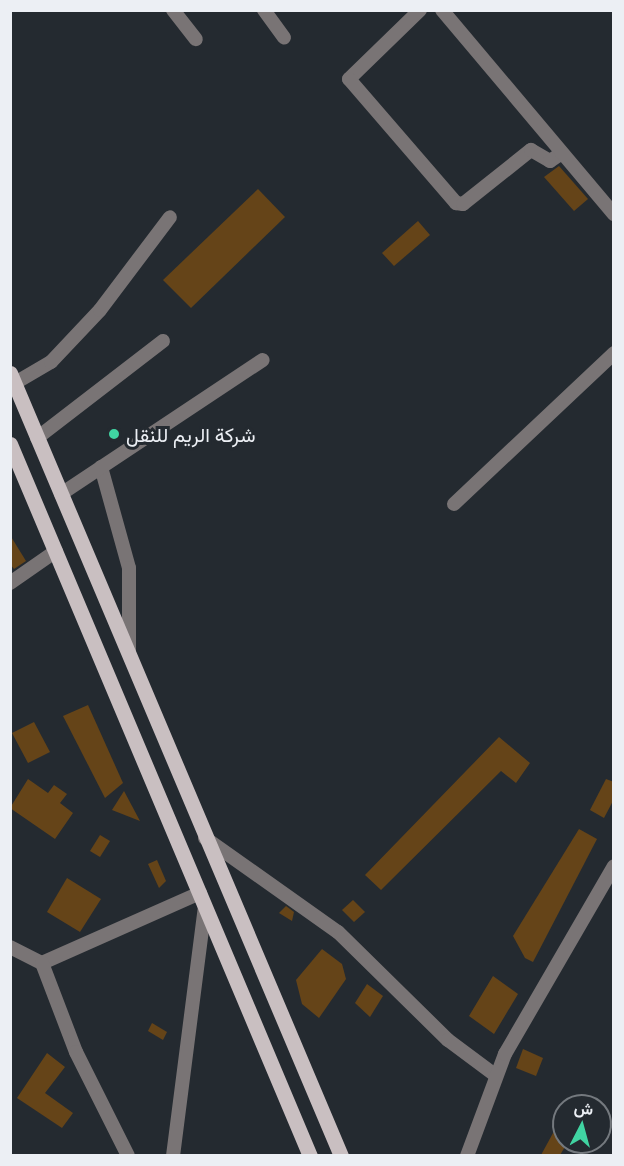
<!DOCTYPE html>
<html>
<head>
<meta charset="utf-8">
<style>
  body { margin:0 }
  #map { position:relative; width:624px; height:1166px; overflow:hidden; background:#242a30; font-family:"IBM Plex Sans",Vazirmatn,sans-serif }
  div>[style] { position:absolute }
  [style*='--x'] { left:calc(var(--x)*1px); top:calc(var(--y)*1px); width:calc(var(--w)*1px); rotate:calc(var(--a)*1deg) }
  .building>* { inset:0; background:#654418 }
  .minor>* { height:14px; margin:-7px; padding:0 7px; transform-origin:7px; border-radius:7px; background:#797475 }
  .major>* { height:15px; margin:-7.5px; padding:0 7.5px; transform-origin:7.5px; border-radius:7.5px; background:#c9bfc1 }
  .dots>* { width:16px; height:16px; translate:-50% -50%; box-sizing:border-box; border:3px solid #242a30; border-radius:50% }
  span { translate:-50% -50%; white-space:nowrap; text-align:center; line-height:1.15; -webkit-text-stroke:6px #242a30; paint-order:stroke }
  .poi-label { font-size:20px; color:#eceff4 }
  .left { translate:0 -50%; text-align:left }
  .frame { position:absolute; inset:0; border:12px solid #eceff4; pointer-events:none }
  .north { position:absolute; left:552px; top:1094px; width:60px; height:60px; box-sizing:border-box; background:#242a30; border:2px solid #74797e; border-radius:50%; rotate:6deg; font-size:16px; font-weight:700; line-height:24px; text-align:center; color:#eceff4 }
  .north::after { content:''; display:block; margin:auto; width:21px; height:27px; background:#40d4a2; clip-path:polygon(50% 0,100% 100%,50% 72%,0 100%) }
</style>
</head>
<body>
<div id="map">
  <div class="building">
    <div style="clip-path:polygon(559px 166px,588px 199px,574px 211px,544px 177px)"></div>
    <div style="clip-path:polygon(258px 189px,285px 217px,191px 308px,163px 280px)"></div>
    <div style="clip-path:polygon(418px 221px,430px 235px,394px 266px,382px 253px)"></div>
    <div style="clip-path:polygon(10px 535px,26px 561px,14px 569px,10px 564px)"></div>
    <div style="clip-path:polygon(88px 705px,123px 783px,105px 798px,63px 716px)"></div>
    <div style="clip-path:polygon(34px 722px,50px 752px,28px 763px,12px 733px)"></div>
    <div style="clip-path:polygon(499px 737px,530px 763px,516px 783px,501px 771px,381px 890px,365px 875px)"></div>
    <div style="clip-path:polygon(28px 779px,48px 793px,54px 785px,67px 794px,60px 803px,73px 813px,55px 839px,10px 808px)"></div>
    <div style="clip-path:polygon(606px 779px,614px 782px,614px 799px,604px 818px,590px 810px)"></div>
    <div style="clip-path:polygon(124px 791px,140px 821px,112px 810px)"></div>
    <div style="clip-path:polygon(579px 829px,597px 839px,533px 962px,525px 958px,513px 936px)"></div>
    <div style="clip-path:polygon(100px 835px,110px 841px,100px 857px,90px 851px)"></div>
    <div style="clip-path:polygon(157px 860px,166px 881px,159px 888px,148px 864px)"></div>
    <div style="clip-path:polygon(67px 878px,101px 899px,80px 932px,47px 912px)"></div>
    <div style="clip-path:polygon(353px 900px,365px 912px,354px 922px,342px 910px)"></div>
    <div style="clip-path:polygon(286px 906px,294px 912px,292px 921px,279px 913px)"></div>
    <div style="clip-path:polygon(322px 949px,342px 964px,346px 979px,319px 1018px,302px 1004px,296px 980px)"></div>
    <div style="clip-path:polygon(493px 976px,518px 994px,494px 1034px,469px 1016px)"></div>
    <div style="clip-path:polygon(367px 984px,383px 996px,370px 1017px,355px 1003px)"></div>
    <div style="clip-path:polygon(152px 1023px,167px 1032px,163px 1040px,148px 1031px)"></div>
    <div style="clip-path:polygon(523px 1049px,543px 1058px,536px 1076px,516px 1068px)"></div>
    <div style="clip-path:polygon(47px 1053px,65px 1067px,45px 1093px,73px 1113px,62px 1128px,17px 1098px)"></div>
    <div style="clip-path:polygon(564px 1113px,568px 1142px,560px 1155px,541px 1155px)"></div>
  </div>
  <div class="minor">
    <div style="--x:173;--y:10;--w:37;--a:52"></div>
    <div style="--x:264;--y:10;--w:34;--a:54"></div>
    <div style="--x:420;--y:10;--w:99;--a:135.8"></div>
    <div style="--x:349;--y:79;--w:164;--a:49.2"></div>
    <div style="--x:456;--y:203;--w:7;--a:8"></div>
    <div style="--x:463;--y:204;--w:87;--a:-38.5"></div>
    <div style="--x:531;--y:150;--w:22;--a:30"></div>
    <div style="--x:550;--y:161;--w:14;--a:-34"></div>
    <div style="--x:442;--y:10;--w:267;--a:49.9"></div>
    <div style="--x:15;--y:383;--w:42;--a:-30.3"></div>
    <div style="--x:51;--y:362;--w:71;--a:-46.7"></div>
    <div style="--x:100;--y:310;--w:116;--a:-53"></div>
    <div style="--x:37;--y:438;--w:159;--a:-37.6"></div>
    <div style="--x:101;--y:467;--w:105;--a:74.5"></div>
    <div style="--x:129;--y:568;--w:85;--a:90"></div>
    <div style="--x:61;--y:494;--w:242;--a:-33.6"></div>
    <div style="--x:454;--y:504;--w:220;--a:-43.3"></div>
    <div style="--x:10;--y:583;--w:56;--a:-34.8"></div>
    <div style="--x:205;--y:838;--w:163;--a:35.3"></div>
    <div style="--x:338;--y:932;--w:154;--a:44.5"></div>
    <div style="--x:448;--y:1040;--w:59;--a:36.7"></div>
    <div style="--x:10;--y:947;--w:36;--a:27"></div>
    <div style="--x:42;--y:963;--w:173;--a:-23.9"></div>
    <div style="--x:42;--y:963;--w:95;--a:69.1"></div>
    <div style="--x:76;--y:1052;--w:116;--a:63.4"></div>
    <div style="--x:173;--y:1156;--w:252;--a:-82.7"></div>
    <div style="--x:467;--y:1156;--w:109;--a:-69.6"></div>
    <div style="--x:505;--y:1054;--w:217;--a:-59.9"></div>
  </div>
  <div class="major">
    <div style="--x:10;--y:373;--w:850;--a:67.08"></div>
    <div style="--x:10;--y:444;--w:773;--a:67.15"></div>
  </div>
  <div class="dots">
    <div style="left:114px;top:434px;background:#40d4a2"></div>
  </div>
  <div class="poi-label">
    <span class="left" style="left:126px;top:434px">شركة الريم للنقل</span>
  </div>
  <div class="frame"></div>
  <div class="north">ش</div>
</div>
</body>
</html>
